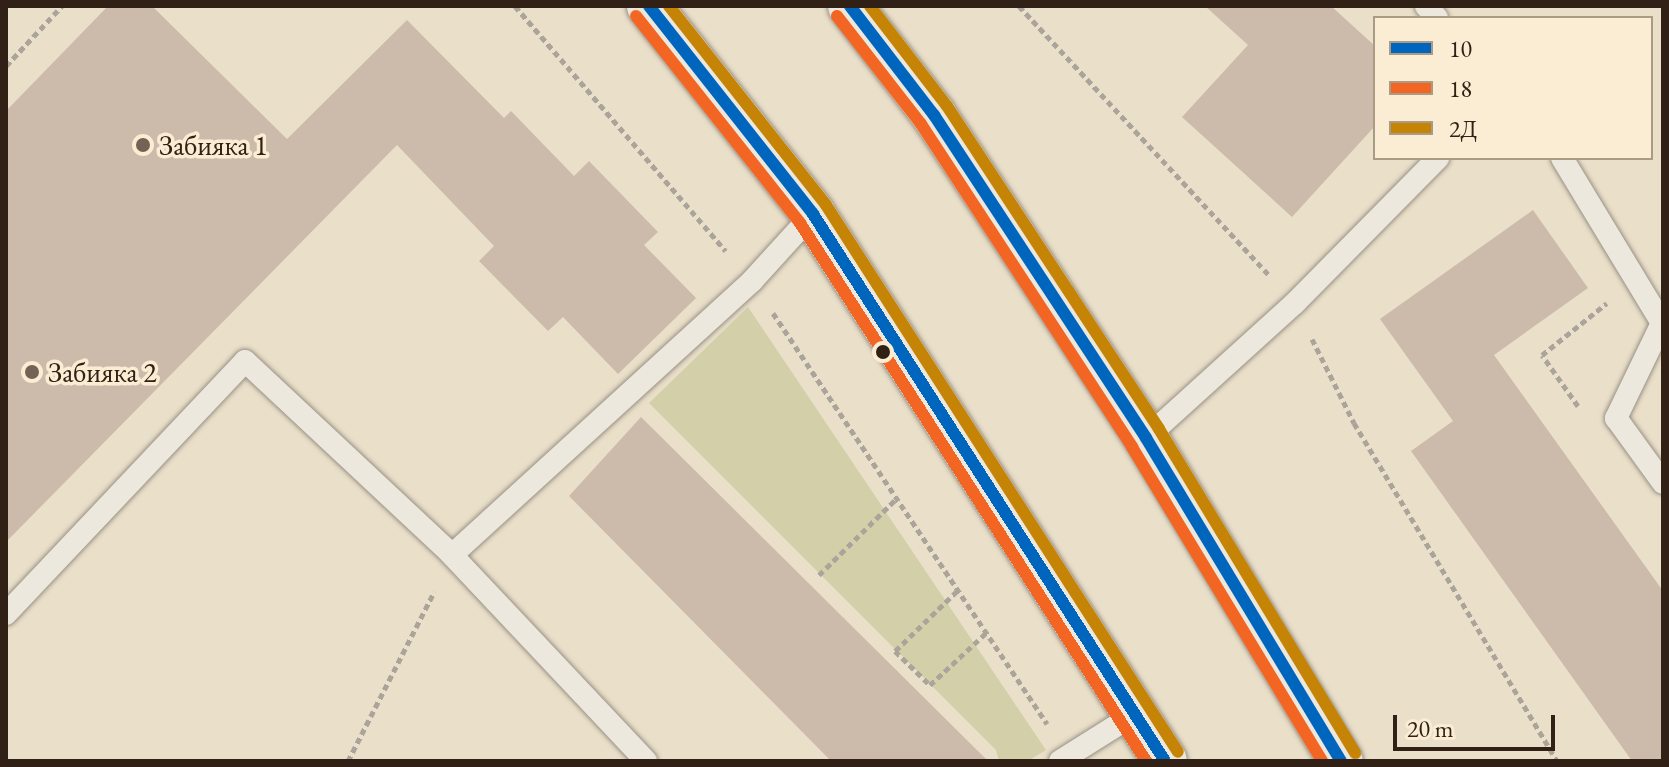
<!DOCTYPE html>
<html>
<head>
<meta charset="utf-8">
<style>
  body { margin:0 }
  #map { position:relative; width:1669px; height:767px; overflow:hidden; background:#eadfc9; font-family:"EB Garamond",serif }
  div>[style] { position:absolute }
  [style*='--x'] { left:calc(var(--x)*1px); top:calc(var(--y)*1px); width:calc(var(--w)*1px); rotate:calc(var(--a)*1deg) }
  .green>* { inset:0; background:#d3d0a9 }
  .building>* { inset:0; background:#ccbbab }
  .path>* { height:5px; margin-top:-2.5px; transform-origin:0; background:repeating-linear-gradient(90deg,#aaa49a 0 6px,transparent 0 10px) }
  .roads { filter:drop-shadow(0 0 2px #999184) drop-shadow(0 0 2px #999184) }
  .service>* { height:22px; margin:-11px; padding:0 11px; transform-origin:11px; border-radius:11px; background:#ede8dd }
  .secondary>* { height:44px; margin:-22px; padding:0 22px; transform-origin:22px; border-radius:22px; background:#ede8dd }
  .bus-1>* { height:12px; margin:-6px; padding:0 6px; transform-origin:6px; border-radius:6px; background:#0065bd }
  .bus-2>* { height:12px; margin:-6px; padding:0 6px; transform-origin:6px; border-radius:6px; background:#f26522 }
  .bus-3>* { height:12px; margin:-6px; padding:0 6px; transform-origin:6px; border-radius:6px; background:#c68406 }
  .dots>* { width:22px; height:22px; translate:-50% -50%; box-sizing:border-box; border:4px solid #faedd3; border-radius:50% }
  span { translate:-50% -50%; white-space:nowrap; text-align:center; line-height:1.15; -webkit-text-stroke:7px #faedd3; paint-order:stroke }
  .poi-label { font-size:28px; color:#312016 }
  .left { translate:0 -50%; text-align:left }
  .frame { position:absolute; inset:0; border:8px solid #312016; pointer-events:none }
  .legend { position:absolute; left:1373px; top:16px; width:280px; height:144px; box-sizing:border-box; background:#faedd3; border:2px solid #aa9b87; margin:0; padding:10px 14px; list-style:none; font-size:24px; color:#312016 }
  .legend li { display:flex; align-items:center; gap:16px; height:40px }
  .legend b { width:40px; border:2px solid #aa9b87 }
  .scale { position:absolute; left:1393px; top:715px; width:162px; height:36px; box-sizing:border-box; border:4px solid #312016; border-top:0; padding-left:10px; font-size:24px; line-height:28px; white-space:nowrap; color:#312016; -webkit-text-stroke:6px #faedd3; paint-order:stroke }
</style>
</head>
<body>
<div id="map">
  <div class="green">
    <div style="clip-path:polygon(748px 307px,1046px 750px,1028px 761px,999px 761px,996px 750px,649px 403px)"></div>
  </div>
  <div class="building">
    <div style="clip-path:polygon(108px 6px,152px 6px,287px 139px,407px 20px,504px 118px,511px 111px,574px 176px,589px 161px,658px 232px,644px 245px,696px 298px,618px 374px,563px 317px,548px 331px,479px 261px,494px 246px,397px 145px,6px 542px,6px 111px)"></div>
    <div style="clip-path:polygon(1205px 6px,1331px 6px,1375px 46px,1375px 126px,1292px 217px,1182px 117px,1248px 45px)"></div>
    <div style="clip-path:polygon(1533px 210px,1588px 288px,1494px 355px,1663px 591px,1663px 761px,1632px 761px,1411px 451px,1453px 421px,1380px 319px)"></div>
    <div style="clip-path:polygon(641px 417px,988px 761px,831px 761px,569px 496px)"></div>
  </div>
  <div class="path">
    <div style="--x:515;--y:6;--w:323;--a:49.3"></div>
    <div style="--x:1019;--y:6;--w:367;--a:47.1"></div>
    <div style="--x:6;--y:66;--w:82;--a:-47"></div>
    <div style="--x:773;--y:313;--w:494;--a:56.3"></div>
    <div style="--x:1312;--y:339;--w:94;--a:63.4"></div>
    <div style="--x:1354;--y:423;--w:394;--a:59"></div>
    <div style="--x:1578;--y:406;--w:62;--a:-125.2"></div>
    <div style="--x:1542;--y:355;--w:83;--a:-38.7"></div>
    <div style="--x:819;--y:575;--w:110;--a:-44.6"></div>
    <div style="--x:957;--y:591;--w:86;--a:135.9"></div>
    <div style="--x:895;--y:651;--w:49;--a:44.2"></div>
    <div style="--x:930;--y:685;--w:76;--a:-42.9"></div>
    <div style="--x:348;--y:761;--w:190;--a:-63"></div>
  </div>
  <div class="roads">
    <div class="service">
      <div style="--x:1426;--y:6;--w:16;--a:47"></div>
      <div style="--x:1562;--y:158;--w:193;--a:58.8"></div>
      <div style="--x:1662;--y:323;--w:106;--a:115.8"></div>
      <div style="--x:1616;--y:418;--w:80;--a:54.1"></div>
      <div style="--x:1146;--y:438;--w:201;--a:-42.2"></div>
      <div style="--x:1295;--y:303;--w:204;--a:-45.4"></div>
      <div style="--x:6;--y:614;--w:348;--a:-46.6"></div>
      <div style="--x:245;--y:361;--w:284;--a:43.1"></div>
      <div style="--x:646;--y:761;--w:283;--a:-133.3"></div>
      <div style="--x:452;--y:555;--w:406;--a:-42.4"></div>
      <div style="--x:752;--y:281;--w:91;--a:-47.7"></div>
      <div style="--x:1060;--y:761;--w:92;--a:-32.1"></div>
    </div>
    <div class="secondary">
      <div style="--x:649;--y:6;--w:265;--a:51.7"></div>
      <div style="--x:813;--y:214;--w:650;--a:57.24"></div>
      <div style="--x:850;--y:6;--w:138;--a:52.4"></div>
      <div style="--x:934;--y:115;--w:386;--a:56.7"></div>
      <div style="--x:1146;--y:438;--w:377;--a:58.9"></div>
    </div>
  </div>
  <div class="bus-1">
    <div style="--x:649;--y:6;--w:265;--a:51.7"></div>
    <div style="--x:813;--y:214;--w:650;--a:57.24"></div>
    <div style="--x:850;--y:6;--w:138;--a:52.4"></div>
    <div style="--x:934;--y:115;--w:386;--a:56.7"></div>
    <div style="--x:1146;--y:438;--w:377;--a:58.9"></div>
  </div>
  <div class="bus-2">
    <div style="--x:636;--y:16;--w:264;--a:51.6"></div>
    <div style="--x:800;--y:223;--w:640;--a:57.25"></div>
    <div style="--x:837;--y:16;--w:137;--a:52.1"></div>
    <div style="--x:921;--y:124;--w:386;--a:56.8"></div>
    <div style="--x:1132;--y:447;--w:367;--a:58.8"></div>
  </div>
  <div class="bus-3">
    <div style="--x:669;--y:6;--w:253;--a:51.7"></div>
    <div style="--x:826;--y:205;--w:650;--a:57.24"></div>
    <div style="--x:870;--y:6;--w:126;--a:52.4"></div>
    <div style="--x:947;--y:106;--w:386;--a:56.7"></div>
    <div style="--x:1159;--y:429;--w:379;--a:58.8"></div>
  </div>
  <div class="dots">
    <div style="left:143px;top:145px;background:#726355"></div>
    <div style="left:883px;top:352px;background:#312016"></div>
    <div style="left:32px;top:372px;background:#726355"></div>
  </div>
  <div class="poi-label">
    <span class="left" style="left:159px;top:145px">Забияка 1</span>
    <span class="left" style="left:48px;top:372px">Забияка 2</span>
  </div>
  <div class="frame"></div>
  <ul class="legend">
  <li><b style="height:10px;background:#0065bd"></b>10</li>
  <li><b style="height:10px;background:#f26522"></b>18</li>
  <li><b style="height:10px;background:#c68406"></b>2Д</li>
  </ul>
  <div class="scale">20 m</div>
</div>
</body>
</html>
